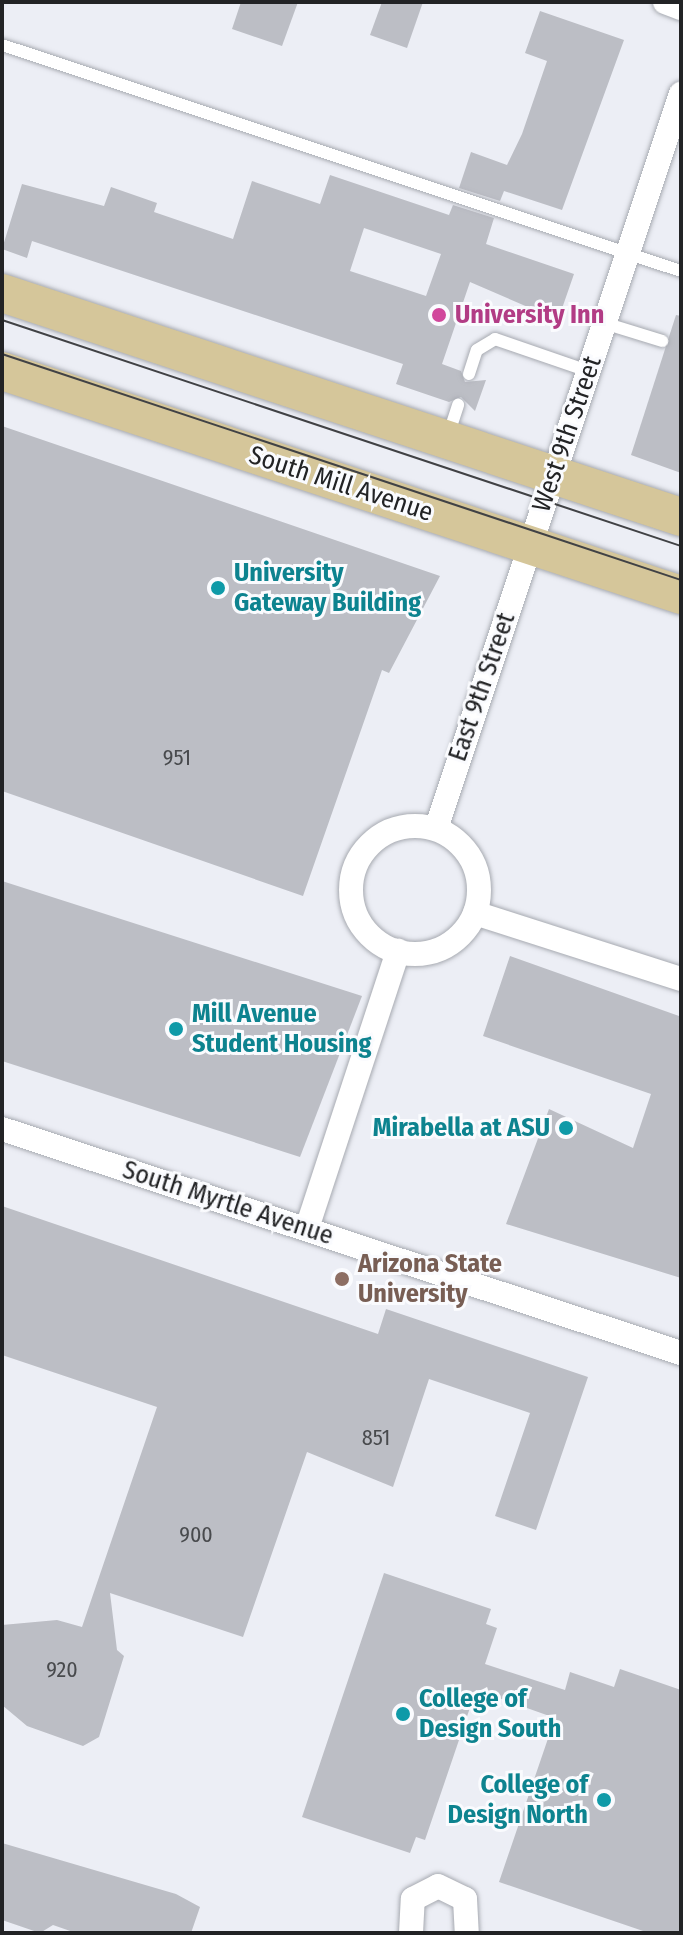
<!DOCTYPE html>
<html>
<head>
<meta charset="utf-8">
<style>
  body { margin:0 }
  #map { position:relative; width:683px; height:1935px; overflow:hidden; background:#eceef5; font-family:"Fira Sans Condensed",sans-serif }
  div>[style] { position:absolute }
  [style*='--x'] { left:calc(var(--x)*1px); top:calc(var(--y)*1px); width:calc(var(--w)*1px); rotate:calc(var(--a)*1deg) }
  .building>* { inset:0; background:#bcbec5 }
  .roads { filter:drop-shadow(0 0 2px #a7aab1) drop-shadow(0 0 2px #a7aab1) }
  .lane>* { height:12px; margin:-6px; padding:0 6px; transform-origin:6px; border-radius:6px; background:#fff }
  .street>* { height:24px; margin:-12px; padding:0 12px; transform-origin:12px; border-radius:12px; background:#fff }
  .street>.ring { margin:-12px; padding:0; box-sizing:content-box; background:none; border:24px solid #fff; border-radius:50% }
  .primary>* { height:38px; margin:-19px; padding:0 19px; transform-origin:19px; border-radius:19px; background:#d5c69a }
  .tram>* { height:2px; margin:-1px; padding:0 1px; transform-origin:1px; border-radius:1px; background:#414245 }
  .dots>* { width:22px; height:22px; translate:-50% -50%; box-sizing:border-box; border:4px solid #fafbfe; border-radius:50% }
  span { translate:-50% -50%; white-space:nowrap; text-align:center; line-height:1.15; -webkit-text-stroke:6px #fafbfe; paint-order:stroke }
  .number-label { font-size:22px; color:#484a4d }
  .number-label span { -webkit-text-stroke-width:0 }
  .hotel-label { font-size:26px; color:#b23c85; font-weight:700 }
  .left { translate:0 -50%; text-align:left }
  .street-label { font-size:26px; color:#222325 }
  .culture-label { font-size:26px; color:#0d838f; font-weight:700 }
  .right { translate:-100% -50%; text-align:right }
  .education-label { font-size:26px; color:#785e54; font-weight:700 }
  .frame { position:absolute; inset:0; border:4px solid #222325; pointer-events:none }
</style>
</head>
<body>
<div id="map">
  <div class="building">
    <div style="clip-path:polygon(241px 2px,298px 2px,282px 46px,232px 29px)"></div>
    <div style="clip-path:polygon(382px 2px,423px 2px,407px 48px,370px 35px)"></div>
    <div style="clip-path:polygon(540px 11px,624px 40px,562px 210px,504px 191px,500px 201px,459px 188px,471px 152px,507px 165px,522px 134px,547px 61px,525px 53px)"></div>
    <div style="clip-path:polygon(evenodd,330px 175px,449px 215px,453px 205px,494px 218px,486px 244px,574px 274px,558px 320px,470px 282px,442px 364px,461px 371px,465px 382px,486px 380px,475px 411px,461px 397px,449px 402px,396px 384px,403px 364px,32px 241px,27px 258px,2px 249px,22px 184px,104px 206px,111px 187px,157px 203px,154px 212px,233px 239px,252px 181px,320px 204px,330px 175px,364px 228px,441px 254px,426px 296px,350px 271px,364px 228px)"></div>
    <div style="clip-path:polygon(676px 315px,681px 316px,681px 473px,631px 455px)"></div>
    <div style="clip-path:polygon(2px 426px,440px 576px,389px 673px,382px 670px,303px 896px,2px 791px)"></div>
    <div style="clip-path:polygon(2px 881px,362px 996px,300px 1157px,2px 1061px)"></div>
    <div style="clip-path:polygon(510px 956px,679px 1016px,681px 1278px,506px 1224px,549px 1109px,633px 1148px,651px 1094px,483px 1036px)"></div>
    <div style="clip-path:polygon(2px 1206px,378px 1334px,386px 1309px,588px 1377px,536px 1530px,495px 1516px,530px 1413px,429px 1379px,393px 1487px,307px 1452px,243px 1637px,110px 1593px,117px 1650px,124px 1656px,99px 1737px,83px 1746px,27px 1726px,2px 1705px,2px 1625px,57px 1620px,82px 1627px,157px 1407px,2px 1355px)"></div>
    <div style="clip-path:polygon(384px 1573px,491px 1609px,486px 1624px,497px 1628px,485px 1664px,565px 1690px,570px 1672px,614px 1687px,620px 1669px,681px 1690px,681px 1933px,649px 1933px,499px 1882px,555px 1718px,476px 1690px,425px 1840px,416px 1837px,410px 1853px,302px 1817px)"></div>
    <div style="clip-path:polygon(2px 1843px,176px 1894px,200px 1907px,191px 1933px,76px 1933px,53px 1925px,40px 1933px,2px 1920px)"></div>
  </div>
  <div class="roads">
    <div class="lane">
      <div style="--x:2;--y:45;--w:716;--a:18.41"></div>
      <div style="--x:604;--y:323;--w:61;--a:17.2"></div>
      <div style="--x:469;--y:374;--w:25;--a:-72"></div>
      <div style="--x:477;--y:350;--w:21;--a:-31"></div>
      <div style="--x:495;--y:339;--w:98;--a:19"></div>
      <div style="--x:448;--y:436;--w:33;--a:-72"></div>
    </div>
    <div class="street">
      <div style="--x:665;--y:2;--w:17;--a:21"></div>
      <div class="ring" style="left:351px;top:826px;width:104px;height:104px"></div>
      <div style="--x:436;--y:829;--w:775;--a:-71.57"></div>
      <div style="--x:475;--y:913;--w:216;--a:17.8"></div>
      <div style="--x:2;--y:1129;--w:715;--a:18.26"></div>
      <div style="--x:307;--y:1228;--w:292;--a:-71.8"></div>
      <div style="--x:411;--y:1933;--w:34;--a:-87"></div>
      <div style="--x:413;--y:1899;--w:28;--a:-27"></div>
      <div style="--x:438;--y:1886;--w:30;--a:26"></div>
      <div style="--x:465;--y:1899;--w:34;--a:87"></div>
    </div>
    <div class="primary">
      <div style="--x:2;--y:293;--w:715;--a:18.26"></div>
      <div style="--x:2;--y:371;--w:715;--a:18.26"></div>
    </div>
  </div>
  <div class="tram">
    <div style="--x:2;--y:320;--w:716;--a:18.41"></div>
    <div style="--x:2;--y:354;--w:716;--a:18.41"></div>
  </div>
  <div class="dots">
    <div style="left:439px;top:315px;background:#d1479c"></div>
    <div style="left:218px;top:588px;background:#0f9aa8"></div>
    <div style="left:176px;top:1029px;background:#0f9aa8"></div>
    <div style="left:566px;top:1128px;background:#0f9aa8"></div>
    <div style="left:342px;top:1279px;background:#8d6e63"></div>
    <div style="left:403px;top:1714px;background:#0f9aa8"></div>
    <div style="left:604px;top:1800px;background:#0f9aa8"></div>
  </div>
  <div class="number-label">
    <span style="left:177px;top:758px">951</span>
    <span style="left:376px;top:1438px">851</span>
    <span style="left:196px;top:1535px">900</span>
    <span style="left:62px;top:1670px">920</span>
  </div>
  <div class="hotel-label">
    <span class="left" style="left:455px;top:315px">University Inn</span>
  </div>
  <div class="street-label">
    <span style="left:567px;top:434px;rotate:-71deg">West 9th Street</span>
    <span style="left:341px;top:484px;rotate:18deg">South Mill Avenue</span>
    <span style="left:482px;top:687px;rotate:-71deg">East 9th Street</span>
    <span style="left:228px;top:1203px;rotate:18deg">South Myrtle Avenue</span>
  </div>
  <div class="culture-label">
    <span class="left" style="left:234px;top:588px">University<br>Gateway Building</span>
    <span class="left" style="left:192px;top:1029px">Mill Avenue<br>Student Housing</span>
    <span class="right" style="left:550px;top:1128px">Mirabella at ASU</span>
    <span class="left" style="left:419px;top:1714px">College of<br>Design South</span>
    <span class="right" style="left:588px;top:1800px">College of<br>Design North</span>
  </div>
  <div class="education-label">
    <span class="left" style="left:358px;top:1279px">Arizona State<br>University</span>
  </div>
  <div class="frame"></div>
</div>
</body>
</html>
